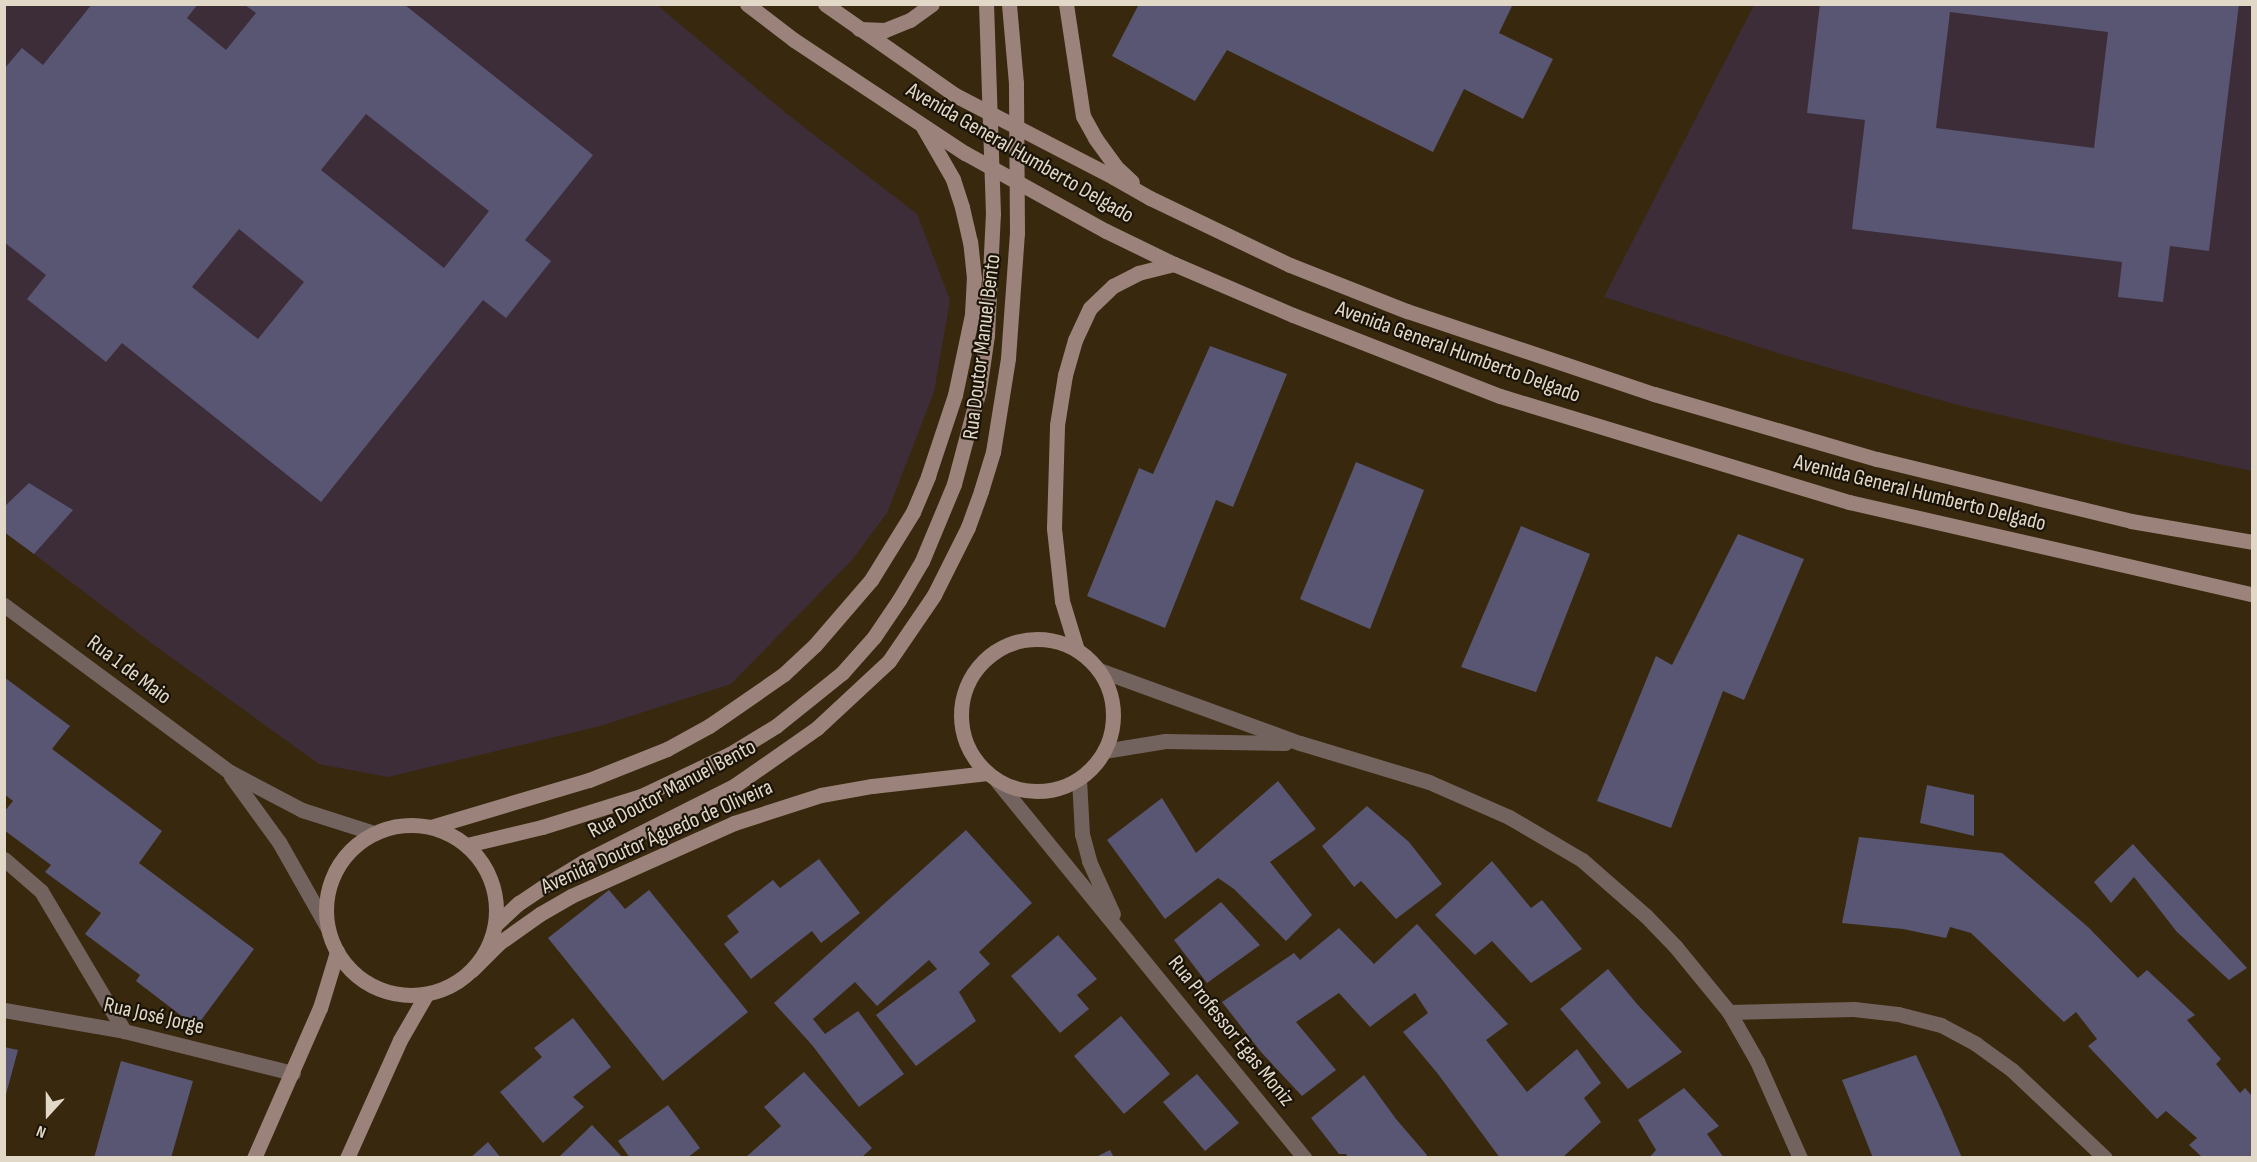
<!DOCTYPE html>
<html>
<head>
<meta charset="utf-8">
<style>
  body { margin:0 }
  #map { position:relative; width:2257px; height:1162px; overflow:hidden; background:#38280d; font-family:"Sofia Sans Condensed",sans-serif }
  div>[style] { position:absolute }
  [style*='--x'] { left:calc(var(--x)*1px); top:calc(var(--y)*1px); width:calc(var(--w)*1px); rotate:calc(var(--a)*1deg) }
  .education>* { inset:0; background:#3d2d39 }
  .building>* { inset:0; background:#585673 }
  .street>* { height:15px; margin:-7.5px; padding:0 7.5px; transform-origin:7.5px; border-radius:7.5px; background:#73635e }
  .secondary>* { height:15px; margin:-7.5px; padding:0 7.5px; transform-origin:7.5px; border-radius:7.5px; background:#9b827b }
  .secondary>.ring { margin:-7.5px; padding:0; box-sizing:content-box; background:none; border:15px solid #9b827b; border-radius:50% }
  .secondary-bridge>* { height:15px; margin:-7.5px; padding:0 7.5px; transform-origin:7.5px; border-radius:7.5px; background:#9b827b }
  span { translate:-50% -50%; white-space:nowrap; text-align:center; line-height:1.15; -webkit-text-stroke:4.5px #1a1307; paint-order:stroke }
  .street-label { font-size:22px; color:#e2d8c8 }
  .frame { position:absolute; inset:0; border:6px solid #e2d8c8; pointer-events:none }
  .north { position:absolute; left:18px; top:1084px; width:60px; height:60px; -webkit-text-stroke:4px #1a1307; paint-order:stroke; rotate:201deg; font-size:16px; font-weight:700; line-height:24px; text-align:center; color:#e2d8c8 }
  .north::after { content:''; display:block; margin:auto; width:21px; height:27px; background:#e2d8c8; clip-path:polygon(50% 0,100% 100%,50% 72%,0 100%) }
</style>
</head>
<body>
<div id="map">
  <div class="education">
    <div style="clip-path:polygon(4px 5px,657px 5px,787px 114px,917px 214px,950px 300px,934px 392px,887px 513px,852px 560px,731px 684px,600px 726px,388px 777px,319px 764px,158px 648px,5px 532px)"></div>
    <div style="clip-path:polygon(1754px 5px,2252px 5px,2252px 471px,2137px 447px,1954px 404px,1784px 355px,1604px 297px)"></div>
  </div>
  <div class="building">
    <div style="clip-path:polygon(evenodd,92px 4px,198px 4px,187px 18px,226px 50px,256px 13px,245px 5px,405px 5px,593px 155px,525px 240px,551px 261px,506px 318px,483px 300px,321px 502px,122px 343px,106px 362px,27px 299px,46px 275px,4px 242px,4px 69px,22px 48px,43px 65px,92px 4px,366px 114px,489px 211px,444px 268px,321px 170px,366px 114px,92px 4px,239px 229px,304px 282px,258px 339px,192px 287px,239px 229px)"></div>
    <div style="clip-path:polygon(1139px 4px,1513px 4px,1499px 33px,1553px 59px,1523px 119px,1464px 89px,1433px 152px,1227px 50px,1195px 101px,1112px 56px)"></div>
    <div style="clip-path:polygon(evenodd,1820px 4px,2239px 4px,2209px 251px,2170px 246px,2163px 302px,2118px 297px,2122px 262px,1852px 229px,1865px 120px,1807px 113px,1820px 4px,1950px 12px,2108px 32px,2094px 148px,1936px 128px,1950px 12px)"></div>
    <div style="clip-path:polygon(1210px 346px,1287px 374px,1233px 507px,1216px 500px,1165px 628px,1087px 596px,1139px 468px,1153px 474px)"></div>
    <div style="clip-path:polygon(1356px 462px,1424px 490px,1370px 629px,1300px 599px)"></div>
    <div style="clip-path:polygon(29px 483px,73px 510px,34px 554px,4px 532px,4px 507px)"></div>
    <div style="clip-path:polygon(1521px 526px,1590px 554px,1536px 692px,1461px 667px)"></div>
    <div style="clip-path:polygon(1738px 534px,1804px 559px,1744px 700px,1723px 691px,1671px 828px,1597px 801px,1656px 656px,1672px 665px)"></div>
    <div style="clip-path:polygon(4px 677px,70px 726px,52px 749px,162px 831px,139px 863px,254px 949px,196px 1027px,136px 981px,140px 975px,85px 934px,101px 913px,45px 872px,51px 865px,4px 830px,4px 812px,13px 801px,4px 794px)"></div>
    <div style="clip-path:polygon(1278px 781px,1316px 829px,1270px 862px,1312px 915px,1286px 941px,1234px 889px,1218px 878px,1165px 919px,1107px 840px,1162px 798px,1196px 853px)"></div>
    <div style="clip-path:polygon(1927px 785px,1974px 795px,1974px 836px,1920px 823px)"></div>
    <div style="clip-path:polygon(1367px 806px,1409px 842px,1442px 884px,1396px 919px,1361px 881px,1354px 887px,1322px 846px)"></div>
    <div style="clip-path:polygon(966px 830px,1032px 903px,979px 952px,990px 964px,959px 992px,976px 1021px,916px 1066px,876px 1015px,937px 969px,929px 960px,877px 1006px,855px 982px,813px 1019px,825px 1034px,858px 1011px,904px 1074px,859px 1107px,812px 1045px,774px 1003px)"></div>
    <div style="clip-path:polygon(1859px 837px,2002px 853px,2088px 927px,2138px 978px,2147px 970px,2195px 1015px,2187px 1020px,2221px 1059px,2216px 1064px,2240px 1093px,2245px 1088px,2252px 1096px,2252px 1158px,2203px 1158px,2189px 1145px,2197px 1138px,2166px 1111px,2157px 1119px,2088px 1046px,2097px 1039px,2076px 1012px,2064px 1022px,1971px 933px,1950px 927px,1946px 938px,1903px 929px,1842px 923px)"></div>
    <div style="clip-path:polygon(2133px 844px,2148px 861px,2247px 968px,2229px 980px,2177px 932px,2134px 877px,2111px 903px,2094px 882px)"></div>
    <div style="clip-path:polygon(819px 859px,860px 913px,821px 943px,812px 931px,751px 979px,724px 944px,739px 932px,727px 916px,773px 880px,780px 888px)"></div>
    <div style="clip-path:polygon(1492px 861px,1531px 908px,1542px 900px,1582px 949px,1531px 983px,1492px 941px,1475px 955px,1435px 915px)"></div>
    <div style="clip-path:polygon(609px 890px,625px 909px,649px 890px,748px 1012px,663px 1081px,548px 938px)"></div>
    <div style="clip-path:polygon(1221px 902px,1260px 945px,1207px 983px,1174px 940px)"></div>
    <div style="clip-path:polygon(1417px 924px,1508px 1024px,1486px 1040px,1527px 1092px,1577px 1049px,1601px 1083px,1584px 1098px,1601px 1122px,1562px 1158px,1500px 1158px,1438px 1074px,1403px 1032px,1428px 1013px,1415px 993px,1370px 1027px,1339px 993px,1296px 1022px,1336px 1070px,1302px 1096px,1261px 1052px,1222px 1002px,1294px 953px,1300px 960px,1339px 928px,1374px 964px)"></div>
    <div style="clip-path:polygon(1058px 935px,1097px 979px,1077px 995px,1089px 1009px,1060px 1033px,1011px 976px)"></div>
    <div style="clip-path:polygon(1608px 969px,1637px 1004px,1682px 1052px,1628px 1089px,1560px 1009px)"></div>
    <div style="clip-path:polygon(1121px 1016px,1170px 1074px,1124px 1114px,1074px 1056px)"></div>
    <div style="clip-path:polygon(573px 1018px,611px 1067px,573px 1097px,584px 1107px,543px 1143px,500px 1092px,542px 1057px,534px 1048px)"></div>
    <div style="clip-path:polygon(4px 1047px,18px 1050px,5px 1098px,4px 1098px)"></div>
    <div style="clip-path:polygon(1916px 1055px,1942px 1111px,1962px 1158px,1873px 1158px,1842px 1080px)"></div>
    <div style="clip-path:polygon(121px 1061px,193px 1081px,171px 1158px,94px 1158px)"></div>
    <div style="clip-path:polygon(804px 1072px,872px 1148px,861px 1158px,745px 1158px,781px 1126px,764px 1107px)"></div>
    <div style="clip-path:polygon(1197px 1074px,1239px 1123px,1205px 1151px,1163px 1102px)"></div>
    <div style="clip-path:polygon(1364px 1075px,1396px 1119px,1427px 1155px,1424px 1158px,1348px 1158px,1346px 1154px,1339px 1154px,1311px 1118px)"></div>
    <div style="clip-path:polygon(1684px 1088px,1719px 1126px,1707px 1134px,1724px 1158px,1649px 1158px,1656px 1150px,1638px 1120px)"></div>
    <div style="clip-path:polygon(668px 1105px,700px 1148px,687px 1158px,630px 1158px,618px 1141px)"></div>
    <div style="clip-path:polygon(592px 1125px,623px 1158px,558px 1158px)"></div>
    <div style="clip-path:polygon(488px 1142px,501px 1158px,470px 1158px)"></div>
    <div style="clip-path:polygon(1110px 1150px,1114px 1158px,1094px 1158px)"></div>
  </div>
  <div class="street">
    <div style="--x:4;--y:605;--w:279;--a:36.5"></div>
    <div style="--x:228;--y:771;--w:84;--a:27.8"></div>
    <div style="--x:302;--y:810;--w:76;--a:17.7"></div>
    <div style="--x:1099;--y:670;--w:214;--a:20"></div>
    <div style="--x:1300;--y:743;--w:135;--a:16.8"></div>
    <div style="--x:1429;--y:782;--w:87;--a:23.6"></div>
    <div style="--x:1509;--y:817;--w:85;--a:30.5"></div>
    <div style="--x:1582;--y:860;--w:85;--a:41.2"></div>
    <div style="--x:1646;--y:916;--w:42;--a:46"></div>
    <div style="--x:1675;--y:946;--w:85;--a:50.7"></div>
    <div style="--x:1729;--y:1012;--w:56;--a:60.3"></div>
    <div style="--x:1757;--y:1061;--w:106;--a:66.1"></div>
    <div style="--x:1104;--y:751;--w:62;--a:-9.3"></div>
    <div style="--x:1165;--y:741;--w:120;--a:1"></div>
    <div style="--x:231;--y:776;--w:82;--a:54"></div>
    <div style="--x:279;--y:842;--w:98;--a:60.5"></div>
    <div style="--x:1079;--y:779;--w:55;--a:86.9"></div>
    <div style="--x:1082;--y:834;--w:28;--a:75"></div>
    <div style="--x:1089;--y:861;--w:58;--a:65.6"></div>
    <div style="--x:997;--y:781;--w:487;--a:50.8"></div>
    <div style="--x:4;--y:859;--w:49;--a:40.9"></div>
    <div style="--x:41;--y:891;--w:163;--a:59.3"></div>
    <div style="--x:4;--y:1010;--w:122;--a:9.9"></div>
    <div style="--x:124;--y:1031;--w:174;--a:14"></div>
    <div style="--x:1729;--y:1012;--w:125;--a:-1.4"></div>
    <div style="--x:1854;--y:1009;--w:44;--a:6.5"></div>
    <div style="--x:1898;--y:1014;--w:44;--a:14.3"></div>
    <div style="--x:1941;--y:1025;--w:40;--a:28"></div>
    <div style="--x:1976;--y:1044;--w:44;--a:35.8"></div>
    <div style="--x:2012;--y:1070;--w:128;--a:43.4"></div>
  </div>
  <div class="secondary">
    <div style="--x:747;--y:4;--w:59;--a:37.5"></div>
    <div style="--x:794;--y:40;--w:205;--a:33.5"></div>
    <div style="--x:825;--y:4;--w:159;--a:35"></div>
    <div style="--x:1066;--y:4;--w:113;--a:81.4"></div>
    <div style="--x:1083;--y:116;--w:25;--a:61"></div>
    <div style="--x:1095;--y:138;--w:34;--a:54"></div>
    <div style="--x:1115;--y:166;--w:23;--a:43"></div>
    <div style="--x:859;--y:29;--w:26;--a:2"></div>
    <div style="--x:885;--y:30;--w:27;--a:-22"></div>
    <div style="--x:910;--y:20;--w:27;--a:-36"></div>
    <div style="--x:1113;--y:177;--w:43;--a:29.6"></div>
    <div style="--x:1150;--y:198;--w:155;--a:25.6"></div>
    <div style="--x:1290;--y:265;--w:126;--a:21.5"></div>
    <div style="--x:1407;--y:311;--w:261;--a:18.6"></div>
    <div style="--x:1654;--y:394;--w:232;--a:16.3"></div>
    <div style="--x:1877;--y:459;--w:261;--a:13.7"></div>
    <div style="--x:2131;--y:521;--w:123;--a:9.8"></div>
    <div style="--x:1106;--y:231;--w:76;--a:25.9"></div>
    <div style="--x:1174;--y:264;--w:129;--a:23.2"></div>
    <div style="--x:1293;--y:315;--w:222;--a:21.4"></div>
    <div style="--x:1500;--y:396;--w:365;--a:16.9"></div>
    <div style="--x:1849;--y:502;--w:413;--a:12.9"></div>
    <div class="ring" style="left:961px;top:639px;width:137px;height:137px"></div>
    <div style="--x:1077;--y:650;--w:51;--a:-107"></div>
    <div style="--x:1062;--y:601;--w:73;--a:-96.3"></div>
    <div style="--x:1054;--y:528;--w:103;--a:-88.3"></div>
    <div style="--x:1057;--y:425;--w:51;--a:-80.9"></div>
    <div style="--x:1065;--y:375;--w:36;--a:-74"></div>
    <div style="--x:1075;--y:340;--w:35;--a:-65"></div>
    <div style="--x:1090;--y:308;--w:32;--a:-44"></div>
    <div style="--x:1113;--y:286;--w:28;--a:-27"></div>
    <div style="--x:1138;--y:273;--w:37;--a:-14"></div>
    <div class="ring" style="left:326px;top:825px;width:155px;height:155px"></div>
    <div style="--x:431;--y:827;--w:165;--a:-16.6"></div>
    <div style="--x:589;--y:780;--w:84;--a:-21.7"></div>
    <div style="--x:667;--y:749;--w:48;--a:-28.7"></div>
    <div style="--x:709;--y:726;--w:91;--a:-34.7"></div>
    <div style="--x:784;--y:674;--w:42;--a:-43.1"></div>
    <div style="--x:815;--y:645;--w:86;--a:-49.3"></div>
    <div style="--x:871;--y:580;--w:80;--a:-58.3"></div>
    <div style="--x:913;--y:512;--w:39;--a:-67"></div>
    <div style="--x:928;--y:476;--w:85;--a:-71.6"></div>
    <div style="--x:955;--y:395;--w:83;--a:-78.1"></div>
    <div style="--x:972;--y:314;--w:36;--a:-87"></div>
    <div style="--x:974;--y:278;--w:36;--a:-96"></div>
    <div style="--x:970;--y:242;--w:36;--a:-103"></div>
    <div style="--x:962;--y:207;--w:29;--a:-108"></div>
    <div style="--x:953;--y:179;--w:60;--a:-120"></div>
    <div style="--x:467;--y:845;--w:77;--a:-13.5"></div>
    <div style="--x:542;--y:827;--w:104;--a:-17.4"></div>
    <div style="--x:641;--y:796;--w:98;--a:-25.3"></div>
    <div style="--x:730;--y:754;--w:54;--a:-31.3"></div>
    <div style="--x:776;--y:726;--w:85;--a:-38.8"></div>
    <div style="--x:842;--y:673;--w:48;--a:-48.4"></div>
    <div style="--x:874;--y:637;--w:45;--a:-56"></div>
    <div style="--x:899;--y:600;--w:45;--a:-59.5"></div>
    <div style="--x:922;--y:561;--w:83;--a:-67.4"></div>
    <div style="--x:954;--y:484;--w:97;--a:-75.1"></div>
    <div style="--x:979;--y:390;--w:56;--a:-81.7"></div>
    <div style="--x:987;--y:335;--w:121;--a:-87.2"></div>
    <div style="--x:993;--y:214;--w:210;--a:-91.9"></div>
    <div style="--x:495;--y:925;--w:33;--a:-43"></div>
    <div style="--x:519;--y:903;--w:34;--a:-34"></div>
    <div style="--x:547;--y:884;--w:42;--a:-31.4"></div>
    <div style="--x:583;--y:862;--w:169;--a:-26.7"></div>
    <div style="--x:734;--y:786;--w:101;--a:-34.9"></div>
    <div style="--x:817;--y:728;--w:98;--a:-42.9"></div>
    <div style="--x:889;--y:661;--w:80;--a:-55.7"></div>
    <div style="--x:934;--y:595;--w:76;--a:-63.4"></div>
    <div style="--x:968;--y:527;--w:38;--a:-70"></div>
    <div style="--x:981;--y:491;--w:41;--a:-72.9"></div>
    <div style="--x:993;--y:452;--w:95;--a:-80.9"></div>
    <div style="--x:1008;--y:358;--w:125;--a:-85.9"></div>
    <div style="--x:1017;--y:233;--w:150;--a:-90.4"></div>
    <div style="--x:1016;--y:83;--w:79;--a:-95.1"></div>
    <div style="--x:472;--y:970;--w:38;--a:-45"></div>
    <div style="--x:499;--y:943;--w:50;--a:-35.3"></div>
    <div style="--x:540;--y:914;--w:36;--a:-30"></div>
    <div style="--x:571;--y:896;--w:179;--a:-24.1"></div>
    <div style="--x:734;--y:823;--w:91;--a:-17.8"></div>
    <div style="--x:821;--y:795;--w:52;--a:-10"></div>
    <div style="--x:872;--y:786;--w:116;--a:-6.4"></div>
    <div style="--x:254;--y:1158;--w:164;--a:-66.3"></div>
    <div style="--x:320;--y:1008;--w:59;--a:-73.1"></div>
    <div style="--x:347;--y:1158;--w:129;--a:-65.8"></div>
    <div style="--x:400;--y:1040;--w:52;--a:-60"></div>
  </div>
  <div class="secondary-bridge">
    <div style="--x:955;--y:95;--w:178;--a:27.4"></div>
    <div style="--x:965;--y:153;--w:161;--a:29"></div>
  </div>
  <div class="street-label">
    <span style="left:1020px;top:153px;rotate:30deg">Avenida General Humberto Delgado</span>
    <span style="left:982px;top:347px;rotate:-83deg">Rua Doutor Manuel Bento</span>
    <span style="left:1458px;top:352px;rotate:20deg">Avenida General Humberto Delgado</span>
    <span style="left:1920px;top:493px;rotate:14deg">Avenida General Humberto Delgado</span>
    <span style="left:129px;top:670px;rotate:37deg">Rua 1 de Maio</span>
    <span style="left:672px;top:789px;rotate:-28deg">Rua Doutor Manuel Bento</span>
    <span style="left:657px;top:837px;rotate:-24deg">Avenida Doutor Águedo de Oliveira</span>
    <span style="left:154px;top:1016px;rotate:13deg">Rua José Jorge</span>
    <span style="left:1231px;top:1031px;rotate:51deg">Rua Professor Egas Moniz</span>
  </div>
  <div class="frame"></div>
  <div class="north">N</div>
</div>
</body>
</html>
